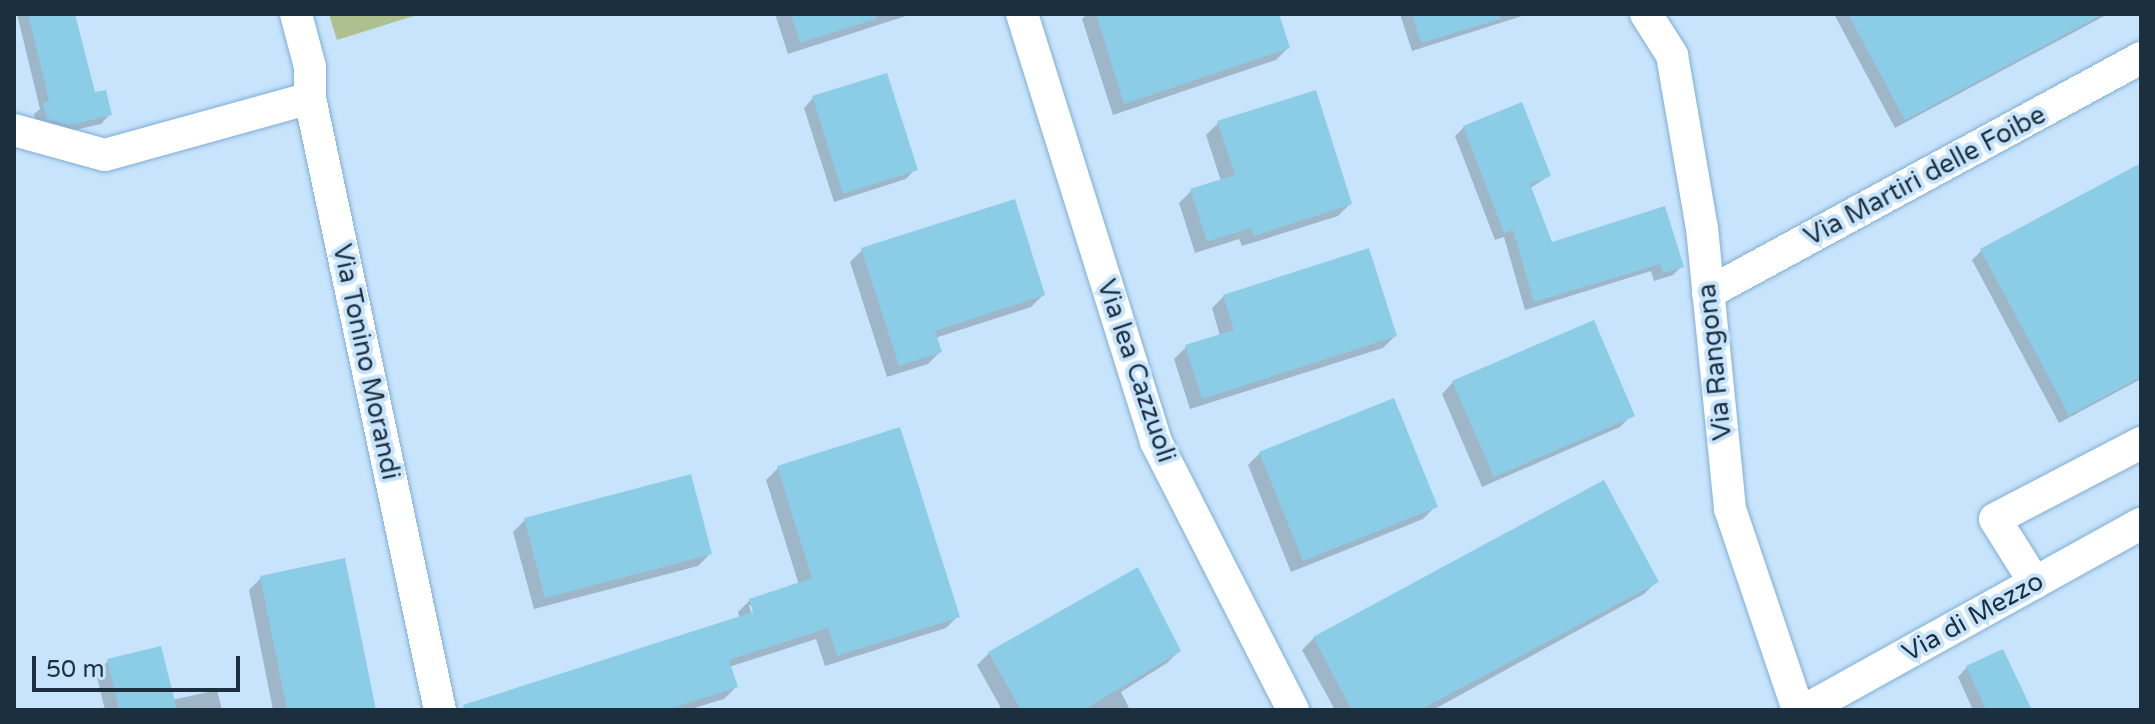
<!DOCTYPE html>
<html>
<head>
<meta charset="utf-8">
<style>
  body { margin:0 }
  #map { position:relative; width:2155px; height:724px; overflow:hidden; background:#c7e4fc; font-family:"Varela Round",sans-serif }
  div>[style] { position:absolute }
  [style*='--x'] { left:calc(var(--x)*1px); top:calc(var(--y)*1px); width:calc(var(--w)*1px); rotate:calc(var(--a)*1deg) }
  .green>* { inset:0; background:#adc08d }
  .shadow>* { inset:0; background:#0003 }
  .building>* { inset:0; background:#8bcde6 }
  .roads { filter:drop-shadow(0 0 2px #80aed5) drop-shadow(0 0 2px #80aed5) }
  .minor>* { height:32px; margin:-16px; padding:0 16px; transform-origin:16px; border-radius:16px; background:#fff }
  span { translate:-50% -50%; white-space:nowrap; text-align:center; line-height:1.15; -webkit-text-stroke:8px #c7e4fc; paint-order:stroke }
  .street-label { font-size:26px; color:#1c2f3e }
  .frame { position:absolute; inset:0; border:16px solid #1c2f3e; pointer-events:none }
  .scale { position:absolute; left:32px; top:656px; width:208px; height:36px; box-sizing:border-box; border:4px solid #1c2f3e; border-top:0; padding-left:10px; font-size:24px; line-height:28px; white-space:nowrap; color:#1c2f3e; -webkit-text-stroke:6px #c7e4fc; paint-order:stroke }
</style>
</head>
<body>
<div id="map">
  <div class="green">
    <div style="clip-path:polygon(329px 14px,420px 14px,337px 40px)"></div>
  </div>
  <div class="shadow">
    <div style="clip-path:polygon(17px 14px,73px 14px,94px 94px,110px 114px,101px 124px,58px 134px,38px 128px,34px 114px,40px 109px)"></div>
    <div style="clip-path:polygon(775px 14px,912px 14px,788px 54px)"></div>
    <div style="clip-path:polygon(1087px 14px,1277px 14px,1288px 48px,1276px 60px,1113px 115px,1082px 19px)"></div>
    <div style="clip-path:polygon(1400px 14px,1528px 14px,1412px 51px)"></div>
    <div style="clip-path:polygon(1834px 14px,2108px 14px,1895px 128px)"></div>
    <div style="clip-path:polygon(813px 98px,915px 169px,906px 179px,834px 202px,804px 108px)"></div>
    <div style="clip-path:polygon(1218px 123px,1350px 204px,1338px 216px,1242px 246px,1239px 239px,1195px 253px,1179px 203px,1191px 191px,1221px 181px,1206px 135px)"></div>
    <div style="clip-path:polygon(1464px 127px,1549px 176px,1529px 189px,1551px 245px,1682px 266px,1673px 275px,1654px 281px,1651px 271px,1525px 310px,1504px 237px,1495px 240px,1455px 136px)"></div>
    <div style="clip-path:polygon(2141px 165px,2141px 379px,2059px 423px,1972px 260px,1981px 251px)"></div>
    <div style="clip-path:polygon(862px 250px,1043px 295px,1031px 307px,935px 338px,940px 352px,928px 364px,887px 377px,850px 262px)"></div>
    <div style="clip-path:polygon(1224px 296px,1395px 336px,1383px 348px,1190px 409px,1174px 359px,1186px 347px,1220px 336px,1212px 308px)"></div>
    <div style="clip-path:polygon(1453px 382px,1632px 415px,1620px 427px,1482px 487px,1442px 394px)"></div>
    <div style="clip-path:polygon(1260px 453px,1435px 507px,1423px 519px,1291px 572px,1248px 465px)"></div>
    <div style="clip-path:polygon(evenodd,778px 468px,958px 616px,946px 628px,825px 666px,816px 639px,729px 667px,736px 687px,724px 699px,688px 710px,491px 710px,740px 619px,738px 612px,750px 600px,799px 585px,766px 480px,778px 468px,749px 605px,753px 605px,754px 623px,749px 605px)"></div>
    <div style="clip-path:polygon(525px 520px,710px 554px,698px 566px,534px 609px,513px 532px)"></div>
    <div style="clip-path:polygon(261px 578px,374px 710px,273px 710px,249px 590px)"></div>
    <div style="clip-path:polygon(1656px 582px,1644px 594px,1433px 710px,1335px 710px,1302px 650px,1314px 638px)"></div>
    <div style="clip-path:polygon(1179px 651px,1167px 663px,1121px 692px,1130px 710px,1002px 710px,977px 665px,989px 653px)"></div>
    <div style="clip-path:polygon(108px 661px,172px 700px,217px 690px,222px 710px,105px 710px,96px 673px)"></div>
    <div style="clip-path:polygon(1967px 667px,2030px 710px,1973px 710px,1958px 677px)"></div>
  </div>
  <div class="building">
    <div style="clip-path:polygon(28px 14px,75px 14px,95px 92px,106px 90px,112px 115px,69px 125px,47px 119px,43px 103px,49px 101px)"></div>
    <div style="clip-path:polygon(791px 14px,875px 14px,876px 19px,800px 43px)"></div>
    <div style="clip-path:polygon(1096px 14px,1279px 14px,1290px 48px,1124px 104px)"></div>
    <div style="clip-path:polygon(1412px 14px,1499px 14px,1500px 19px,1421px 43px)"></div>
    <div style="clip-path:polygon(1848px 14px,2103px 14px,1905px 120px)"></div>
    <div style="clip-path:polygon(887px 73px,918px 170px,843px 194px,812px 96px)"></div>
    <div style="clip-path:polygon(1316px 90px,1352px 204px,1254px 236px,1251px 228px,1207px 242px,1190px 189px,1235px 175px,1217px 121px)"></div>
    <div style="clip-path:polygon(1522px 102px,1551px 176px,1530px 184px,1552px 242px,1665px 206px,1684px 267px,1663px 273px,1660px 264px,1534px 302px,1513px 230px,1504px 233px,1463px 126px)"></div>
    <div style="clip-path:polygon(2141px 163px,2141px 377px,2069px 415px,1980px 249px)"></div>
    <div style="clip-path:polygon(1015px 199px,1045px 295px,935px 331px,942px 352px,899px 366px,861px 248px)"></div>
    <div style="clip-path:polygon(1369px 248px,1397px 336px,1202px 399px,1185px 345px,1234px 330px,1223px 295px)"></div>
    <div style="clip-path:polygon(1594px 320px,1635px 416px,1494px 477px,1452px 381px)"></div>
    <div style="clip-path:polygon(1394px 398px,1438px 507px,1303px 561px,1259px 452px)"></div>
    <div style="clip-path:polygon(900px 427px,960px 617px,837px 656px,828px 628px,729px 660px,738px 687px,666px 710px,464px 710px,463px 705px,753px 612px,749px 599px,812px 578px,777px 466px)"></div>
    <div style="clip-path:polygon(691px 474px,712px 554px,545px 598px,524px 518px)"></div>
    <div style="clip-path:polygon(1604px 480px,1659px 582px,1420px 710px,1352px 710px,1313px 637px)"></div>
    <div style="clip-path:polygon(345px 558px,376px 710px,287px 710px,260px 576px)"></div>
    <div style="clip-path:polygon(1138px 567px,1181px 651px,1084px 710px,1021px 710px,988px 652px)"></div>
    <div style="clip-path:polygon(161px 646px,177px 710px,119px 710px,107px 659px)"></div>
    <div style="clip-path:polygon(2003px 649px,2032px 710px,1986px 710px,1966px 666px)"></div>
  </div>
  <div class="roads">
    <div class="minor">
      <div style="--x:296;--y:14;--w:55;--a:75.2"></div>
      <div style="--x:310;--y:67;--w:31;--a:90"></div>
      <div style="--x:310;--y:98;--w:626;--a:78.01"></div>
      <div style="--x:1022;--y:14;--w:448;--a:72.6"></div>
      <div style="--x:1156;--y:442;--w:301;--a:62.9"></div>
      <div style="--x:1646;--y:14;--w:49;--a:57.6"></div>
      <div style="--x:1672;--y:55;--w:176;--a:80.2"></div>
      <div style="--x:1702;--y:228;--w:282;--a:84.3"></div>
      <div style="--x:1730;--y:509;--w:212;--a:71.3"></div>
      <div style="--x:14;--y:130;--w:94;--a:15.4"></div>
      <div style="--x:105;--y:155;--w:213;--a:-15.5"></div>
      <div style="--x:1708;--y:293;--w:493;--a:-28.5"></div>
      <div style="--x:2035;--y:583;--w:75;--a:-122"></div>
      <div style="--x:1995;--y:519;--w:165;--a:-27.5"></div>
      <div style="--x:1805;--y:710;--w:384;--a:-29"></div>
    </div>
  </div>
  <div class="street-label">
    <span style="left:1925px;top:176px;rotate:-28deg">Via Martiri delle Foibe</span>
    <span style="left:366px;top:362px;rotate:78deg">Via Tonino Morandi</span>
    <span style="left:1715px;top:362px;rotate:-96deg">Via Rangona</span>
    <span style="left:1136px;top:371px;rotate:71deg">Via lea Cazzuoli</span>
    <span style="left:1973px;top:617px;rotate:-29deg">Via di Mezzo</span>
  </div>
  <div class="frame"></div>
  <div class="scale">50 m</div>
</div>
</body>
</html>
